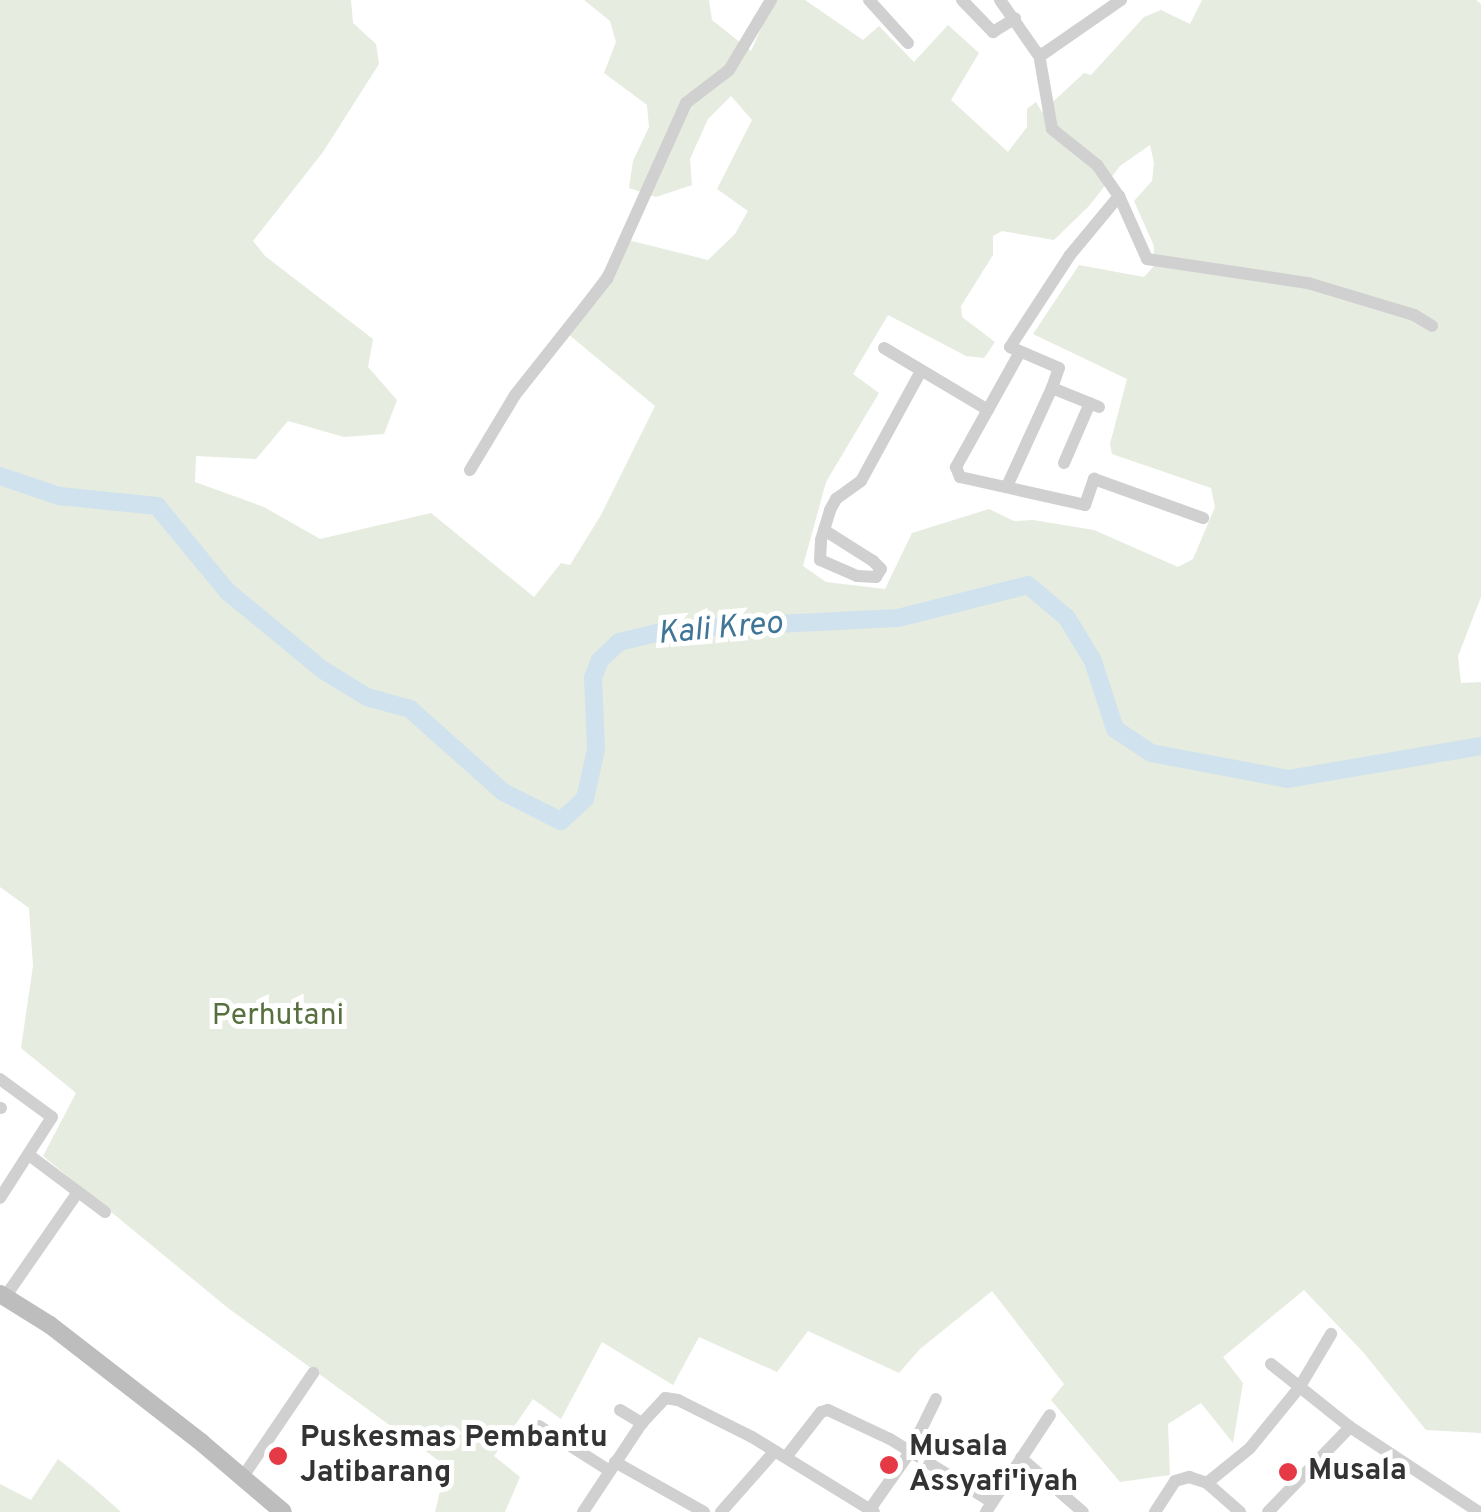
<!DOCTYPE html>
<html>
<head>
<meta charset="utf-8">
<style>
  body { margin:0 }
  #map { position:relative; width:1481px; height:1512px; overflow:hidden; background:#fff; font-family:Overpass,sans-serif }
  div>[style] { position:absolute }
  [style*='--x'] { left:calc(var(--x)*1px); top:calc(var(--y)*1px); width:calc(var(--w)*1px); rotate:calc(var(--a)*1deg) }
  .green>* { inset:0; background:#e6ecdf }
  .river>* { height:18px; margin:-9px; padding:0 9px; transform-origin:9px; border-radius:9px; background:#cfe2ee }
  .street>* { height:12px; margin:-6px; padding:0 6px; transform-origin:6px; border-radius:6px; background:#d0d0d0 }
  .secondary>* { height:18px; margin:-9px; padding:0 9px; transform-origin:9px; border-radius:9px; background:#bdbdbd }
  .dots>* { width:28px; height:28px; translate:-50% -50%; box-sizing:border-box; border:5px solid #fff; border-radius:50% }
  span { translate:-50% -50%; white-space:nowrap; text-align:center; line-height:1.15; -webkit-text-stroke:10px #fff; paint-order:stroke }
  .park-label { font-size:30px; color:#56703f }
  .poi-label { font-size:30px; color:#333; font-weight:700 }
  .left { translate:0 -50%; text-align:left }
  .water-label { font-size:32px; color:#3f7597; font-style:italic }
</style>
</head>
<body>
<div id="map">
  <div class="green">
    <div style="clip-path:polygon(evenodd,0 0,351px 0,353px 23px,376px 44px,379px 64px,323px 152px,253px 241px,265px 256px,373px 339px,368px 367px,397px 400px,384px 434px,344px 437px,288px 421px,256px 459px,196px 456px,195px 482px,264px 507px,320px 539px,431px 513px,534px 597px,561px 563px,570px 565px,601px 515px,655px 406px,562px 329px,606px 268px,620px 238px,708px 260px,735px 234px,748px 211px,717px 189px,752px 120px,731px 96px,708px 119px,690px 159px,692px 185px,656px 197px,629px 188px,633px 161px,649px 127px,647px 105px,604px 73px,616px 42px,610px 21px,584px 0,709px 0,712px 20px,751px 51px,774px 0,805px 0,863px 40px,879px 26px,914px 62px,948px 25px,979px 53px,951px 100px,1008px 152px,1027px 127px,1027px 109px,1036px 102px,1042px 112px,1084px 73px,1091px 75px,1144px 17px,1161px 10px,1190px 24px,1202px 0,1476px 0,1481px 4px,1481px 597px,1458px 656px,1461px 683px,1481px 682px,1481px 1433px,1426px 1430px,1363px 1352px,1304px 1290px,1223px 1357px,1243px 1383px,1233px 1443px,1201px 1403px,1168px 1424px,1170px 1475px,1120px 1482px,1051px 1400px,1064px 1384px,992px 1291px,920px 1349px,899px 1373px,808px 1331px,777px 1372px,699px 1337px,673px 1385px,602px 1342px,561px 1419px,533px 1399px,494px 1456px,520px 1477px,505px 1512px,435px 1512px,446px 1466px,228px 1308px,43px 1156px,76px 1093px,21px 1048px,33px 966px,29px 908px,0 887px,0 0,1150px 145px,1154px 163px,1152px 181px,1134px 201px,1154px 246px,1153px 267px,1144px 277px,1079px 265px,1033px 334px,1127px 379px,1110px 444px,1112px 454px,1211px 488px,1215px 507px,1193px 559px,1178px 567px,1094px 530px,1033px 520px,1014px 521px,989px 509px,912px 533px,885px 589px,826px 582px,803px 566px,826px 482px,879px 393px,853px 374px,888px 315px,966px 356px,984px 358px,995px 342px,962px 317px,961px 306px,993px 255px,993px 236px,1002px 231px,1054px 240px,1090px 205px,1120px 166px,1150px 145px)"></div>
    <div style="clip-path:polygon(58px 1459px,93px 1487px,121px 1512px,0 1512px,0 1484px,31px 1500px)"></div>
  </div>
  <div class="river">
    <div style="--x:0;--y:476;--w:62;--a:18.7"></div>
    <div style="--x:59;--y:496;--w:99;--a:5.8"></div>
    <div style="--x:157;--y:506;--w:110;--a:50.5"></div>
    <div style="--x:227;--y:591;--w:124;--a:39.5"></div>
    <div style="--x:323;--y:670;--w:52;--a:31.5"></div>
    <div style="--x:367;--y:697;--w:45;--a:15.6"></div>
    <div style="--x:410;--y:709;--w:125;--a:41.7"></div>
    <div style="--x:503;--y:792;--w:65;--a:26.6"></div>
    <div style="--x:561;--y:821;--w:33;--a:-43"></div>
    <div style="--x:585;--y:799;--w:51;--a:-77.6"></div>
    <div style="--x:596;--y:749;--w:71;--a:-92.4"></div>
    <div style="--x:593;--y:678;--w:19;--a:-69"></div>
    <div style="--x:600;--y:660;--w:26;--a:-43"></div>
    <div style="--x:619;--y:642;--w:56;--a:-13.5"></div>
    <div style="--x:673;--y:629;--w:225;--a:-2.8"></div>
    <div style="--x:898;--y:618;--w:134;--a:-14.2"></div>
    <div style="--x:1028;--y:585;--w:51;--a:40.2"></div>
    <div style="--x:1067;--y:618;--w:50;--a:58.8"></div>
    <div style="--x:1093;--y:661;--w:71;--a:72.1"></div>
    <div style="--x:1115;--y:729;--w:43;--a:33.7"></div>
    <div style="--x:1151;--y:753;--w:139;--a:10.7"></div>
    <div style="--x:1288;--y:779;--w:196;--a:-9.7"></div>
  </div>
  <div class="street">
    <div style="--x:869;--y:0;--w:58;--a:47.8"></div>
    <div style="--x:962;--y:0;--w:45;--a:45.9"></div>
    <div style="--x:993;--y:32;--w:26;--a:-32"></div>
    <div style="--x:1000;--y:0;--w:65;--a:55.1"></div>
    <div style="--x:1037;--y:53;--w:6;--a:9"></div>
    <div style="--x:1043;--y:54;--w:95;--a:-34.7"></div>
    <div style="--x:1039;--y:54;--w:76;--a:80.2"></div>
    <div style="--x:1052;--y:129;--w:58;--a:38.7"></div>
    <div style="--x:1097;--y:165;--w:38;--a:55"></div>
    <div style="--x:1119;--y:196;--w:69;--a:66"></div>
    <div style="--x:1147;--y:259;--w:163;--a:8.5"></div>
    <div style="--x:1308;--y:283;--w:111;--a:16.8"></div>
    <div style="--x:1414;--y:315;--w:21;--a:31"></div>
    <div style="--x:884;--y:348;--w:121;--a:30.8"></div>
    <div style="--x:1020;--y:352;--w:132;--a:119.1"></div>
    <div style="--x:956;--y:467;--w:11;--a:68"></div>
    <div style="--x:960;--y:477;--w:128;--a:12.6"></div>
    <div style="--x:1085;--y:505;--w:28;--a:-71"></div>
    <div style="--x:1094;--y:479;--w:116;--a:19.7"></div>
    <div style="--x:1099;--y:407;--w:51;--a:-158"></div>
    <div style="--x:1052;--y:388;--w:21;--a:-71"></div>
    <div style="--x:1059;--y:368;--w:53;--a:-156.8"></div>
    <div style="--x:1010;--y:347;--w:110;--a:-56.9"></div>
    <div style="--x:1070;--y:255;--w:77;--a:-50.3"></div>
    <div style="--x:1064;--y:463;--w:65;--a:-66.6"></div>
    <div style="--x:470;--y:470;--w:87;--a:-59"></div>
    <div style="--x:515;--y:395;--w:148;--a:-51.6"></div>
    <div style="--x:607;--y:279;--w:193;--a:-65.8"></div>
    <div style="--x:686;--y:103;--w:54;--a:-37.5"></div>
    <div style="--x:729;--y:70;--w:82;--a:-59"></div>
    <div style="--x:1008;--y:484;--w:106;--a:-65.4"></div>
    <div style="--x:824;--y:530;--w:58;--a:32.3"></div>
    <div style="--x:873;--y:561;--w:11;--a:45"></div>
    <div style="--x:881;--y:569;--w:9;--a:122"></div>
    <div style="--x:876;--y:577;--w:19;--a:-177"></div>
    <div style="--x:857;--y:576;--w:40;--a:-156.6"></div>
    <div style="--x:820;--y:560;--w:20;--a:-87"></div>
    <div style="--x:821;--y:540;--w:31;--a:-73"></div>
    <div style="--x:830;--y:510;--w:13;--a:-61"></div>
    <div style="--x:836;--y:499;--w:31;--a:-36"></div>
    <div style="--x:861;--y:481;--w:125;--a:-61.4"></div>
    <div style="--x:0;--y:1079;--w:64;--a:36.2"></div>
    <div style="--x:52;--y:1117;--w:96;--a:122.7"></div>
    <div style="--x:0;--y:1108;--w:1;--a:0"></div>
    <div style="--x:29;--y:1155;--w:95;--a:36.9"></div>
    <div style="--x:5;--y:1297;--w:128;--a:-55.2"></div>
    <div style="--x:1271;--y:1364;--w:101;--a:38.6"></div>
    <div style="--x:1350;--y:1427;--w:154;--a:33.4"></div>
    <div style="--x:620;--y:1410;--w:26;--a:31"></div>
    <div style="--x:539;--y:1426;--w:84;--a:32.4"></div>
    <div style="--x:786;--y:1457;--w:57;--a:-52.1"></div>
    <div style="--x:821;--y:1412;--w:7;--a:-16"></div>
    <div style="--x:828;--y:1410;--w:68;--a:25.1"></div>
    <div style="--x:890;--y:1439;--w:120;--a:31.7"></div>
    <div style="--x:1021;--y:1458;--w:82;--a:41.1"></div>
    <div style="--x:615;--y:1462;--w:102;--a:29.3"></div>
    <div style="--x:242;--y:1478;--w:127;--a:-55.9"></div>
    <div style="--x:1207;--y:1483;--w:55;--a:-39.1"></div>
    <div style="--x:1250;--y:1448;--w:77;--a:-50.8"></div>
    <div style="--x:1299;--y:1388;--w:63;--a:-59.3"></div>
    <div style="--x:583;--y:1512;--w:107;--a:-56.5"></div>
    <div style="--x:642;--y:1423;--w:34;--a:-47"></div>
    <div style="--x:665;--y:1398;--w:13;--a:9"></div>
    <div style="--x:678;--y:1400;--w:83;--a:26.6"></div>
    <div style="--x:752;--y:1437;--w:143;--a:31.6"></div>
    <div style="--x:721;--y:1512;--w:81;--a:-48.5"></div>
    <div style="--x:868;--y:1512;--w:73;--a:-55"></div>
    <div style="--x:910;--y:1452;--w:59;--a:-63.9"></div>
    <div style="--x:986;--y:1512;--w:116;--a:-56.6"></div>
    <div style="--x:1155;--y:1512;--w:37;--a:-57"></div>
    <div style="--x:1175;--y:1481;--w:15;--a:-16"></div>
    <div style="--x:1189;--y:1477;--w:19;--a:18"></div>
    <div style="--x:1207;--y:1483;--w:44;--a:41.3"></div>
    <div style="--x:1268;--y:1512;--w:118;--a:-46"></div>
  </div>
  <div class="secondary">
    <div style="--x:0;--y:1294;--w:59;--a:31.8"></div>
    <div style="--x:50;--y:1325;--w:192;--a:37.8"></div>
    <div style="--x:202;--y:1443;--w:106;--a:40.4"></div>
  </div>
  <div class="dots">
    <div style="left:278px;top:1456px;background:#e63946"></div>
    <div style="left:889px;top:1465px;background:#e63946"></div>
    <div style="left:1288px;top:1472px;background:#e63946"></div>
  </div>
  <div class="park-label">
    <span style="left:278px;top:1017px">Perhutani</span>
  </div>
  <div class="poi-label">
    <span class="left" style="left:300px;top:1456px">Puskesmas Pembantu<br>Jatibarang</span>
    <span class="left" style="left:909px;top:1465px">Musala<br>Assyafi'iyah</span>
    <span class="left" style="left:1308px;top:1472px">Musala</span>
  </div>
  <div class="water-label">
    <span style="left:720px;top:630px;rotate:-5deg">Kali Kreo</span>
  </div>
</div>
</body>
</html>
